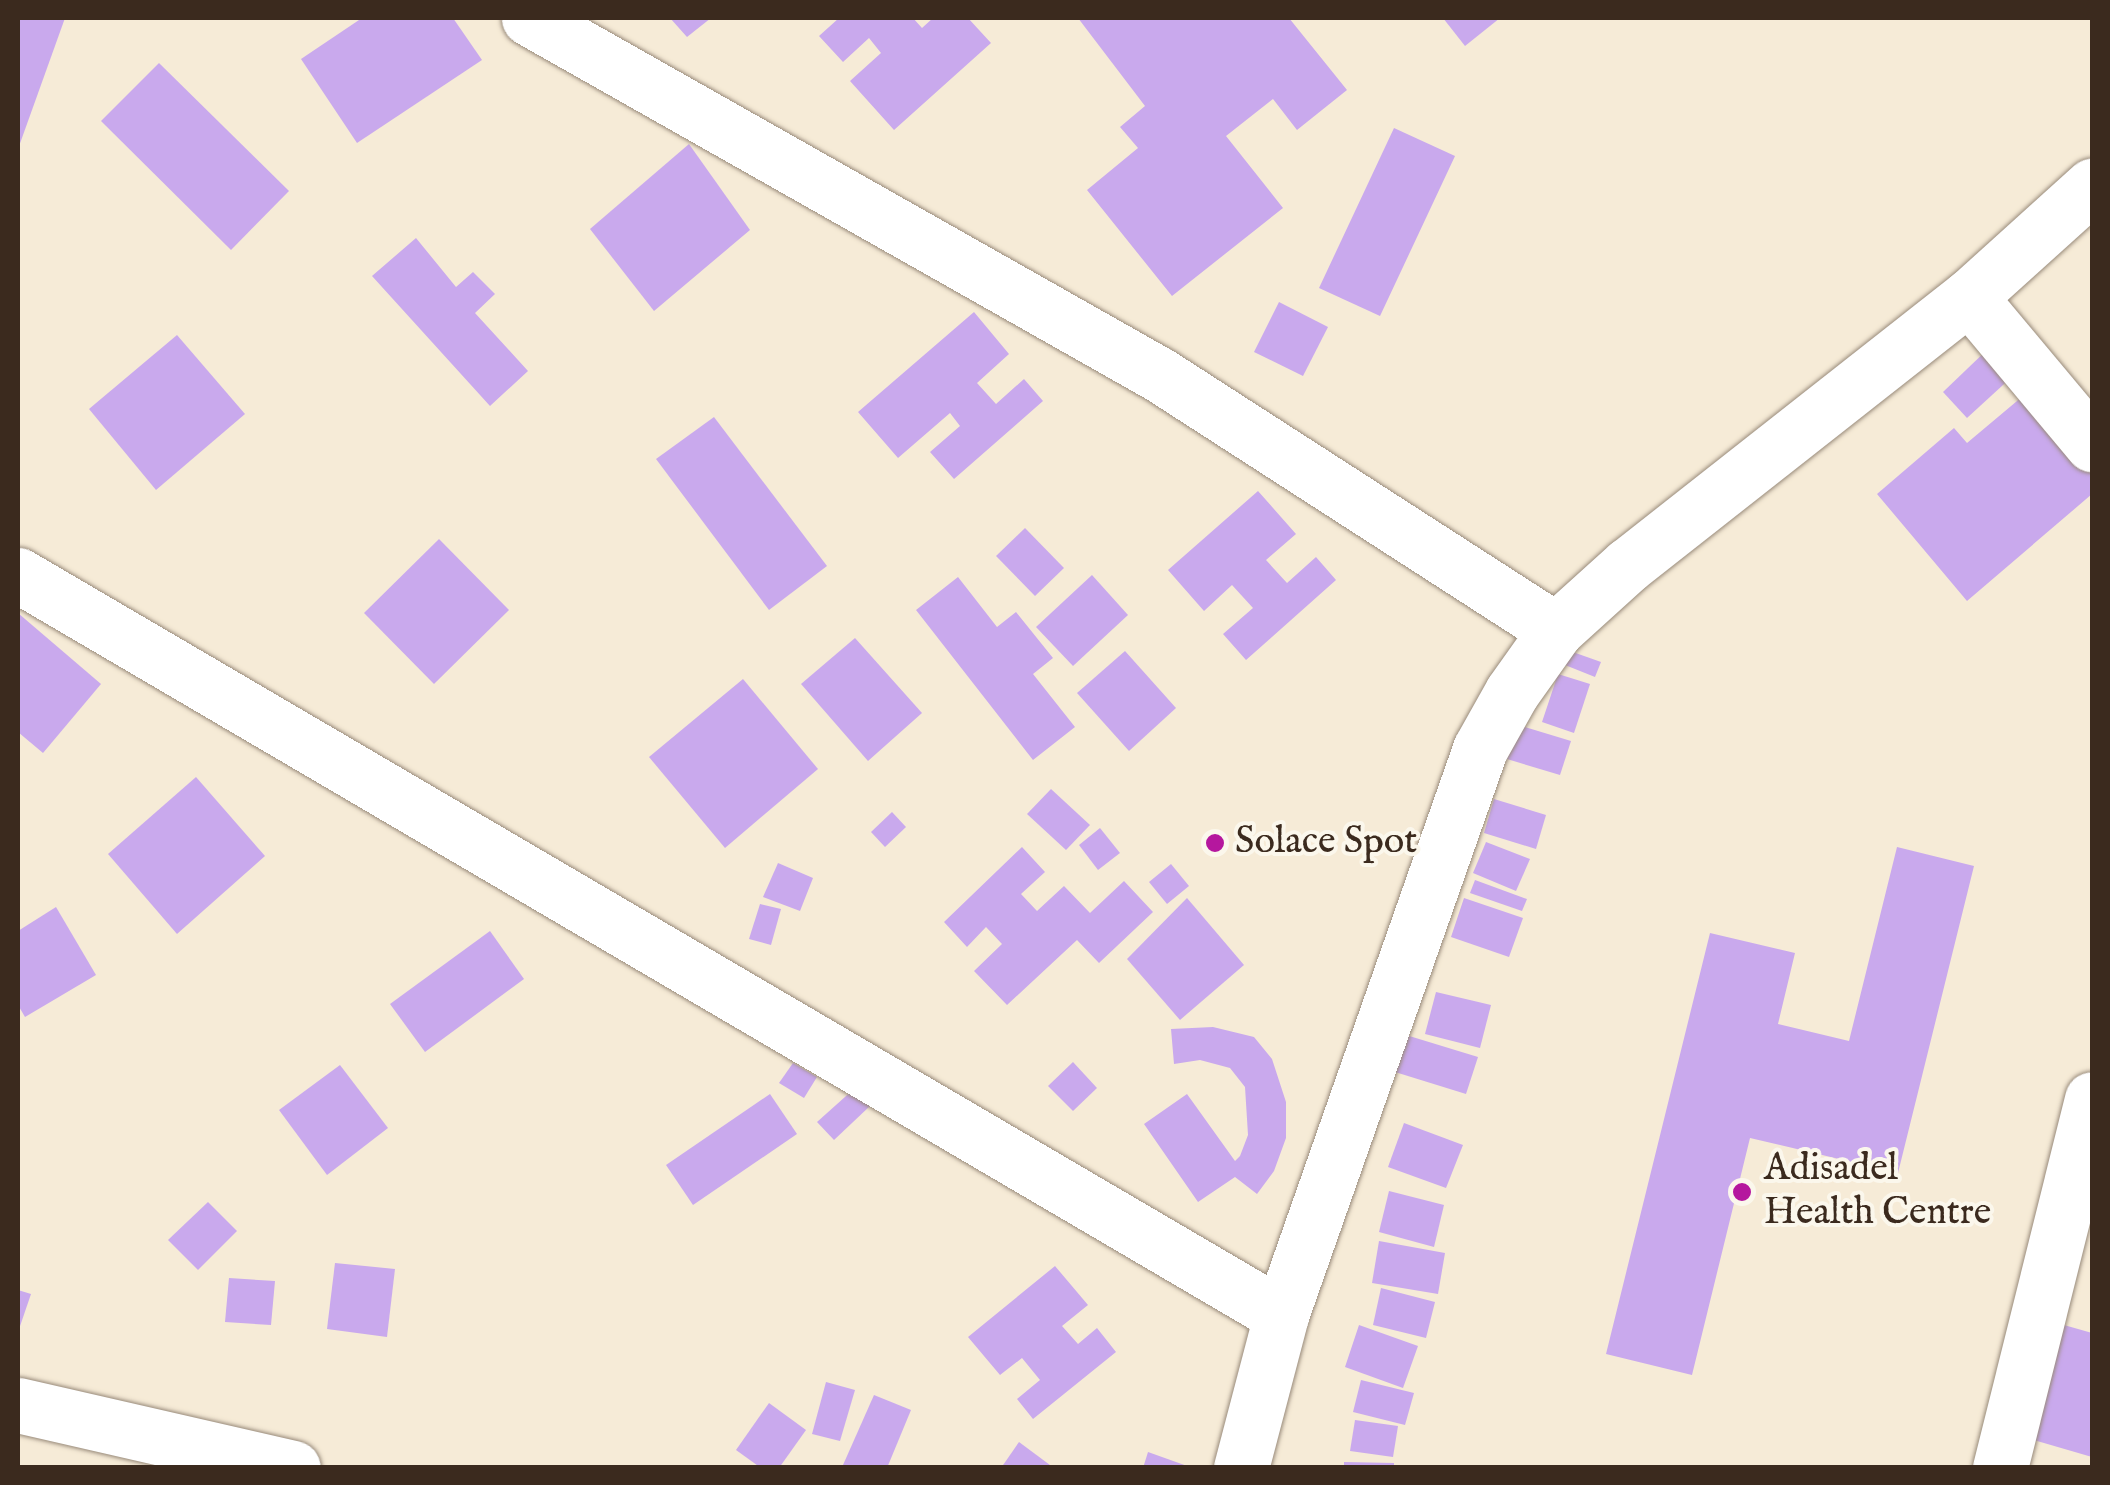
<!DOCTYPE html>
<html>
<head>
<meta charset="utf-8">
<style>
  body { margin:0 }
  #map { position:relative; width:2110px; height:1485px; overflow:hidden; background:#f6ebd7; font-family:"IM FELL English",serif }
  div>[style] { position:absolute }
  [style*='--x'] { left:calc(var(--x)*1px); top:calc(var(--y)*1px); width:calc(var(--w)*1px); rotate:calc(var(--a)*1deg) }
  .building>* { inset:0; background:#c9a9ed }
  .roads { filter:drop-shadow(0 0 2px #988a7a) drop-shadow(0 0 2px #988a7a) }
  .street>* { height:55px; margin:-27.5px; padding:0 27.5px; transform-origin:27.5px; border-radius:27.5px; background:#fff }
  .secondary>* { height:55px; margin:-27.5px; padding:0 27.5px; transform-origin:27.5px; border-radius:27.5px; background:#fff }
  .dots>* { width:28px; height:28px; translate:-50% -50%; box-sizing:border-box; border:5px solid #fbf7ec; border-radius:50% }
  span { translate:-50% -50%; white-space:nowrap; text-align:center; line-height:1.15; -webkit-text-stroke:8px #fbf7ec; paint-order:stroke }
  .poi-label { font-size:38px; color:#3b2a1e }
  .left { translate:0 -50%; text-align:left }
  .frame { position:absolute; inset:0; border:20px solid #3b2a1e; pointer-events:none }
</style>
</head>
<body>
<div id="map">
  <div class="building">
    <div style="clip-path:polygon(18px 18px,65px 18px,18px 149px)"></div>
    <div style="clip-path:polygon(362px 18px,453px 18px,482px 60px,357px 143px,301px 59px)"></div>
    <div style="clip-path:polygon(670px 18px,711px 18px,687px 37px)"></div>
    <div style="clip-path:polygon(839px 18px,913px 18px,922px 28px,933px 18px,968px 18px,991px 43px,894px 130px,850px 81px,881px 53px,869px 38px,843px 62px,819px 36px)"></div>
    <div style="clip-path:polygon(1078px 18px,1289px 18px,1347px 90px,1297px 130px,1273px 99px,1226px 136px,1283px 208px,1172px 296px,1087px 190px,1138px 148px,1120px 127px,1145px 106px)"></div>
    <div style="clip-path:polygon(1443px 18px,1500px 18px,1465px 46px)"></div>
    <div style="clip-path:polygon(159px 63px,289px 191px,231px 250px,101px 121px)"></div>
    <div style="clip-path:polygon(1394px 128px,1455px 156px,1380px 316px,1319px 288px)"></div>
    <div style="clip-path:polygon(689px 144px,750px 230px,654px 311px,590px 229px)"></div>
    <div style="clip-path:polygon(416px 238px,456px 287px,473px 272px,495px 294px,475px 313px,528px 371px,490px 406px,372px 276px)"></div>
    <div style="clip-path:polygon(1279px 302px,1328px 327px,1303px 376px,1254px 352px)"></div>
    <div style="clip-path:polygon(974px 312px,1009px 354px,977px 383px,996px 404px,1024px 379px,1043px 401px,954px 479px,930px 452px,960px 426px,950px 413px,898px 458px,858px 412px)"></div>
    <div style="clip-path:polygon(177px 335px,245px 414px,156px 490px,89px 409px)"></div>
    <div style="clip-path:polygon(1990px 347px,2015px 374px,1967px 418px,1943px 392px)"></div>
    <div style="clip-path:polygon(2035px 386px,2092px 453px,2092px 494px,1967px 601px,1877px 494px,1954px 428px,1967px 443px)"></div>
    <div style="clip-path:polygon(714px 417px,827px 566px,769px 610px,656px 459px)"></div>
    <div style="clip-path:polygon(1258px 491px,1296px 534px,1266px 560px,1287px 583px,1316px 557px,1336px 580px,1246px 660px,1223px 634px,1253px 608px,1232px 585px,1204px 611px,1168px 570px)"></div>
    <div style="clip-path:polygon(1025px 528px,1064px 568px,1035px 596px,996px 556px)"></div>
    <div style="clip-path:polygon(439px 539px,509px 610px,434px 684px,364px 613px)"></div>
    <div style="clip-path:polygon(1092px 575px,1128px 615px,1073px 666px,1036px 627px)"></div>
    <div style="clip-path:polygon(958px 577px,997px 627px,1016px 612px,1053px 658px,1033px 674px,1075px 727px,1033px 760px,916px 610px)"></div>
    <div style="clip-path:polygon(18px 613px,101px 684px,43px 753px,18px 732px)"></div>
    <div style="clip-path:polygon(855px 638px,922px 713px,868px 761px,801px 684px)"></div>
    <div style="clip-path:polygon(1125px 651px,1176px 708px,1129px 751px,1077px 693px)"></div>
    <div style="clip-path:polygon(1570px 651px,1601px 662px,1595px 677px,1565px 665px)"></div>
    <div style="clip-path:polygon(1558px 674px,1590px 684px,1574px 733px,1542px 722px)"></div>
    <div style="clip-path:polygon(743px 679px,818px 769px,725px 848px,649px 757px)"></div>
    <div style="clip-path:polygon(1518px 725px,1571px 741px,1560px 775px,1507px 759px)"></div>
    <div style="clip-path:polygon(196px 777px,265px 856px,177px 934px,108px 854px)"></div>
    <div style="clip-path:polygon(1051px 789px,1090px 825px,1066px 850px,1027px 814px)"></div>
    <div style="clip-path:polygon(1494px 799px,1546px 815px,1536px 849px,1484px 833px)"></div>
    <div style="clip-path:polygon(892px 812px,906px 827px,885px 847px,871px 832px)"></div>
    <div style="clip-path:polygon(1100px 828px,1120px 853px,1098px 870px,1079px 845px)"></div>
    <div style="clip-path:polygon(1486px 842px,1530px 859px,1516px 891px,1473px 873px)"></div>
    <div style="clip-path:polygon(1022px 847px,1045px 872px,1021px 894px,1037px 911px,1064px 886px,1090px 913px,1124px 881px,1153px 912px,1099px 963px,1077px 940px,1007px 1005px,974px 971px,1002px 944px,986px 927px,967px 947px,944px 922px)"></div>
    <div style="clip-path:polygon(1897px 847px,1974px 866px,1898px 1173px,1750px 1138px,1692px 1375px,1606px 1354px,1710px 933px,1795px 953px,1778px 1024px,1849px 1041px)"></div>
    <div style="clip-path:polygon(778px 863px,813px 878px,800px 911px,763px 897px)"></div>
    <div style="clip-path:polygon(1171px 864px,1189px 886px,1167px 904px,1149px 882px)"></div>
    <div style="clip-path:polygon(1475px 880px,1527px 899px,1522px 911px,1470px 893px)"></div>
    <div style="clip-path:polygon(1187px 898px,1244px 965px,1180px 1020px,1127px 959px)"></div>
    <div style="clip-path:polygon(1464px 898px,1523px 918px,1509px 957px,1451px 937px)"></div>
    <div style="clip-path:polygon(760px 904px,781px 909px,771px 945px,749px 939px)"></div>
    <div style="clip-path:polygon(56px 907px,96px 975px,25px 1017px,18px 1005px,18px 931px)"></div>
    <div style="clip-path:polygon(490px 931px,524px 979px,425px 1052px,390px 1004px)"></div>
    <div style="clip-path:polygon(1436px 992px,1491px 1005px,1480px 1048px,1425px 1034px)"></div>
    <div style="clip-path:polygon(1213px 1027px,1254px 1037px,1272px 1059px,1286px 1102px,1286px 1138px,1274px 1171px,1257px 1194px,1235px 1177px,1198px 1202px,1144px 1124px,1187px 1094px,1235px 1161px,1240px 1156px,1248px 1135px,1245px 1087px,1230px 1068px,1200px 1060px,1174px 1064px,1171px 1029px)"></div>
    <div style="clip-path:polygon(1406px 1035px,1478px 1057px,1466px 1094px,1395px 1072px)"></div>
    <div style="clip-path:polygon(1073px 1062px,1097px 1088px,1073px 1111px,1048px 1086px)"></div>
    <div style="clip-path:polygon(793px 1063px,817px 1077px,804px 1098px,779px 1083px)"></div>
    <div style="clip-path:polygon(340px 1065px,388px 1128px,327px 1175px,279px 1110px)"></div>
    <div style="clip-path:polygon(855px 1088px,870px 1106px,834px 1140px,817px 1122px)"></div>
    <div style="clip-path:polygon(770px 1094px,797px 1134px,693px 1205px,666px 1165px)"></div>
    <div style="clip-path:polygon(1404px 1123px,1463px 1145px,1446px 1188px,1388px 1167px)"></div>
    <div style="clip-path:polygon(1389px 1191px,1444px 1205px,1434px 1247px,1379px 1232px)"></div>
    <div style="clip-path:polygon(208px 1202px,237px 1231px,198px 1270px,168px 1240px)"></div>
    <div style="clip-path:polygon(1379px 1241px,1445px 1253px,1438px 1294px,1372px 1283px)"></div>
    <div style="clip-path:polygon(335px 1263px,395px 1269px,387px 1337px,327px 1329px)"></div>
    <div style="clip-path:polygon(1055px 1266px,1088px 1305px,1062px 1326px,1078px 1344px,1097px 1328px,1116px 1352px,1033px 1419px,1017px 1399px,1040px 1380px,1022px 1358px,1000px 1375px,968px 1337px)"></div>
    <div style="clip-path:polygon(229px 1278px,275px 1281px,271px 1325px,225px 1322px)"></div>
    <div style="clip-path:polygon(1381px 1288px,1435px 1302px,1426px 1338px,1373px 1325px)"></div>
    <div style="clip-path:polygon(18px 1290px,31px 1294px,18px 1332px)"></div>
    <div style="clip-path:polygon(1359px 1325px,1418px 1346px,1403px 1388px,1345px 1367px)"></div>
    <div style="clip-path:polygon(2064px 1325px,2092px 1333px,2092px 1457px,2023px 1437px)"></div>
    <div style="clip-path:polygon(1361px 1380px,1414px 1393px,1405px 1425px,1353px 1412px)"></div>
    <div style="clip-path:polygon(826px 1382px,855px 1390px,840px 1441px,812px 1434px)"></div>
    <div style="clip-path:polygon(874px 1395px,911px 1410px,887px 1468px,849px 1468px,843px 1465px)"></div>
    <div style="clip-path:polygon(769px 1403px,806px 1430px,779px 1468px,761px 1468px,736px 1450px)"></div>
    <div style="clip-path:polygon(1355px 1420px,1398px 1426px,1393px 1457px,1350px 1451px)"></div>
    <div style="clip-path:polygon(1019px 1442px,1054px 1468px,1001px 1468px)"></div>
    <div style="clip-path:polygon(1148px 1452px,1190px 1467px,1190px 1468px,1143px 1468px)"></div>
    <div style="clip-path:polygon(1344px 1462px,1394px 1463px,1394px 1468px,1344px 1468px)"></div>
  </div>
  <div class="roads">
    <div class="street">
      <div style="--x:529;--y:18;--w:725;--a:29.5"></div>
      <div style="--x:1160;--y:375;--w:471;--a:32.8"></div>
      <div style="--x:1969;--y:297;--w:192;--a:50.1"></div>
      <div style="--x:18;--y:575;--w:1464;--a:30.37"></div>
      <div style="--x:1241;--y:1468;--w:158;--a:-75.3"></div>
      <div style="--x:1281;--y:1315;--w:600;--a:-70.63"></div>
      <div style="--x:1480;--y:749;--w:65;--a:-60.7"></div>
      <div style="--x:1512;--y:692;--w:76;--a:-54.6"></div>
      <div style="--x:1556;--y:630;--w:97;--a:-42.1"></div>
      <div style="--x:1628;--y:565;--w:434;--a:-38.2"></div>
      <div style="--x:1969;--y:297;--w:166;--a:-42.1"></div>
      <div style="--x:2000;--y:1468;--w:380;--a:-76"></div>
    </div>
    <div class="secondary">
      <div style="--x:18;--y:1405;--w:282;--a:12.9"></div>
    </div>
  </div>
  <div class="dots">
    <div style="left:1215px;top:843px;background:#b5179e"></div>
    <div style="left:1742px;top:1192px;background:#b5179e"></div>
  </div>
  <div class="poi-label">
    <span class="left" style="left:1235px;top:843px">Solace Spot</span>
    <span class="left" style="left:1764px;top:1192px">Adisadel<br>Health Centre</span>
  </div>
  <div class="frame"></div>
</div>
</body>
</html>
